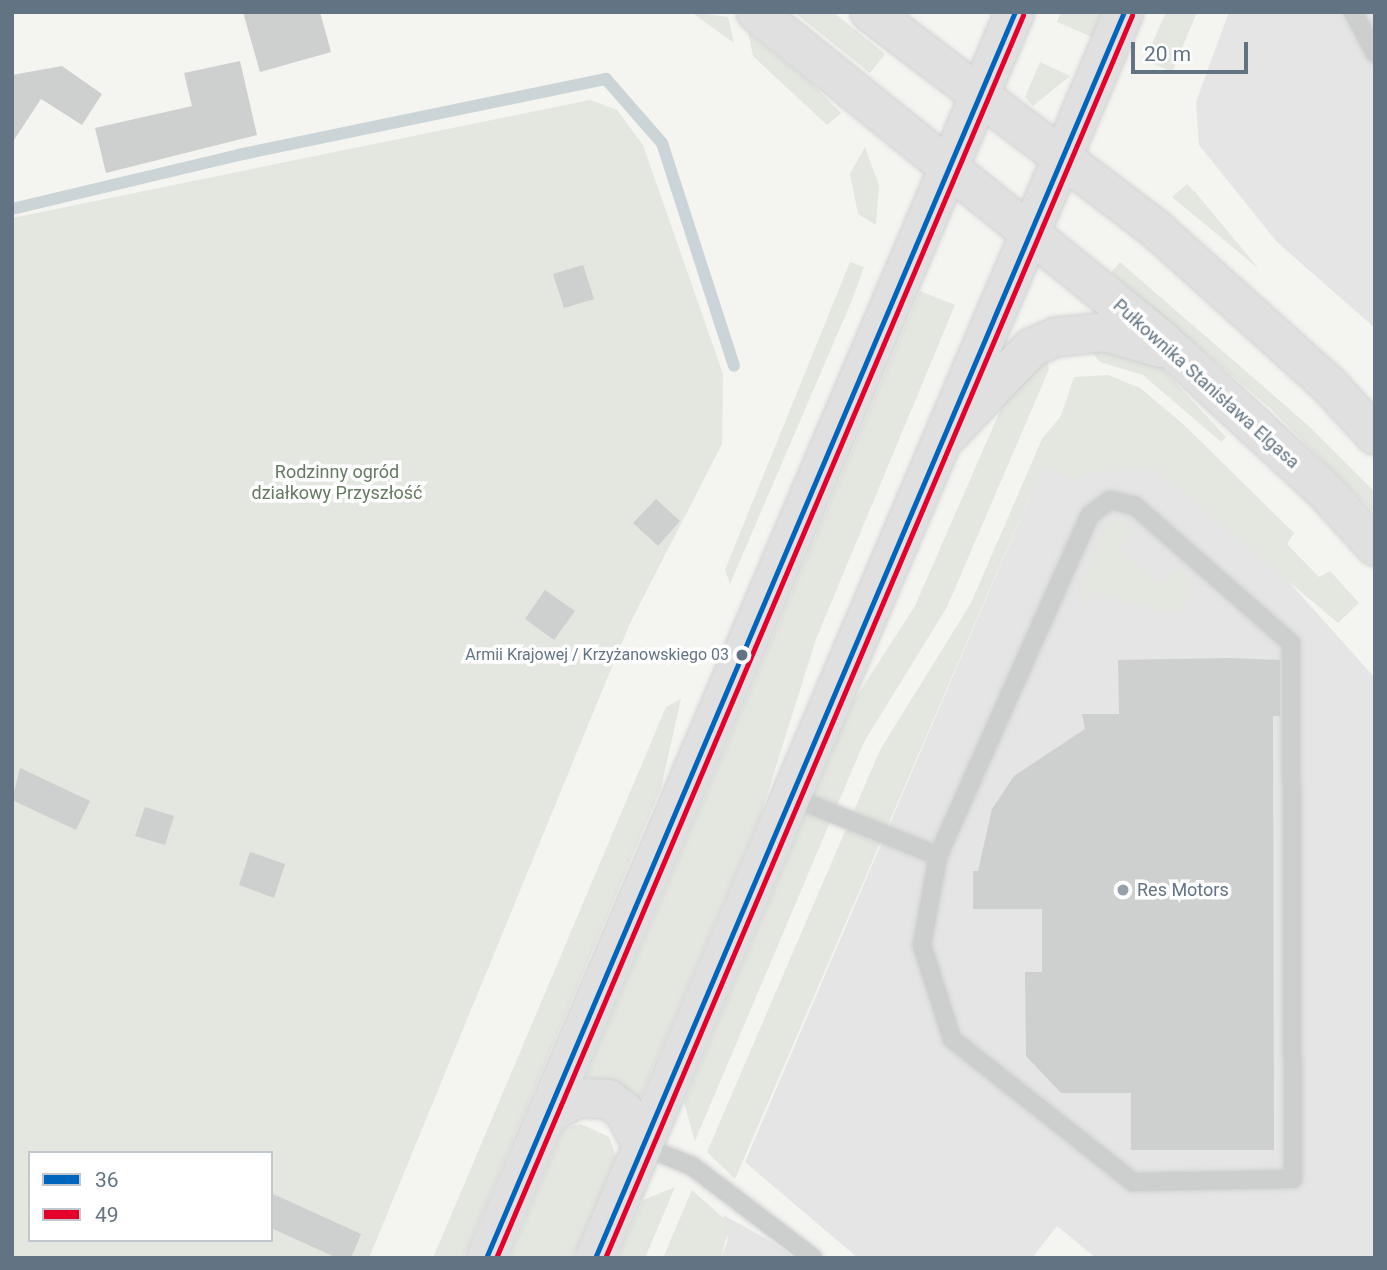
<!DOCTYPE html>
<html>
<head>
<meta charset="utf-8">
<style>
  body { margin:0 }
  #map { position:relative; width:1387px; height:1270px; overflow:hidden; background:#f4f4f1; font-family:Roboto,sans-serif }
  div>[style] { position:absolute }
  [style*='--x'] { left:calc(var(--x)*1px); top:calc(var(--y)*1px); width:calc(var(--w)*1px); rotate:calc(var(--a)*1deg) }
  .built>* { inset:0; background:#e4e5e4 }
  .green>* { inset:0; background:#e3e7df }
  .stream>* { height:12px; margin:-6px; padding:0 6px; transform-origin:6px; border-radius:6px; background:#cbd4d6 }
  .building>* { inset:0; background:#cecfcf }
  .roads { filter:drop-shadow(0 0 2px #d0d1d1) drop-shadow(0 0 2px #d0d1d1) }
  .lane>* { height:18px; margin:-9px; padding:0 9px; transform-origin:9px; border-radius:9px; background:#cdcece }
  .secondary>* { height:38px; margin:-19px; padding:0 19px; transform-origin:19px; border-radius:19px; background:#e0e0e1 }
  .primary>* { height:38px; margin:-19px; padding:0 19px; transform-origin:19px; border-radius:19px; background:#e0e0e1 }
  .bus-1>* { height:5px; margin:-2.5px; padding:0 2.5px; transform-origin:2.5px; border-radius:2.5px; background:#0065bd }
  .bus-2>* { height:5px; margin:-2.5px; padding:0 2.5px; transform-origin:2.5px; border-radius:2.5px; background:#e4002b }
  .dots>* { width:19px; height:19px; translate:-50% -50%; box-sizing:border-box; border:4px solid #fff; border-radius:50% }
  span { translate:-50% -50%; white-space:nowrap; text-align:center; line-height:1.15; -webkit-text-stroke:7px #fff; paint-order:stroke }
  .bus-label { font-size:16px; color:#627483 }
  .right { translate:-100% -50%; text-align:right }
  .street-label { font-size:18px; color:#627483 }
  .park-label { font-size:18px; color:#667a61 }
  .poi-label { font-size:18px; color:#627483 }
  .left { translate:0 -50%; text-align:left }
  .frame { position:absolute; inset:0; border:14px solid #627483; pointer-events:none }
  .legend { position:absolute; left:28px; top:1151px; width:245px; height:91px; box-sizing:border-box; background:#fff; border:2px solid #c0c7cd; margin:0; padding:9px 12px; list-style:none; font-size:21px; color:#627483 }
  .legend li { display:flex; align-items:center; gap:14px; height:35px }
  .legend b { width:35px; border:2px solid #c0c7cd }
  .scale { position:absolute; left:1131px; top:42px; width:117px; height:32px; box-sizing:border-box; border:4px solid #627483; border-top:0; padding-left:9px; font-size:21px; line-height:24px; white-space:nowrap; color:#627483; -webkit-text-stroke:5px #fff; paint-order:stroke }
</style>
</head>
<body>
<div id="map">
  <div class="built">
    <div style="clip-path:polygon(1229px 12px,1375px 12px,1375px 328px,1277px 242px,1199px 145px,1196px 102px)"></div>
    <div style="clip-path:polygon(1043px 466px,1079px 480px,1088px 472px,1185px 466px,1375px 678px,1375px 1258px,1096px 1258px,1057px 1226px,1032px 1258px,858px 1258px,745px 1162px)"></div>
    <div style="clip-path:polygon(723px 1215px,765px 1238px,795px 1258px,721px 1258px,728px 1239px)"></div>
  </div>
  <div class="green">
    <div style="clip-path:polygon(691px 12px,728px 17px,734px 43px)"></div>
    <div style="clip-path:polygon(794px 12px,833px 12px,885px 54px,870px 73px)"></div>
    <div style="clip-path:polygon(1061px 12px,1102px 12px,1092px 37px,1057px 22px)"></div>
    <div style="clip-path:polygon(1166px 12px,1197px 12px,1172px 72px,1145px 60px)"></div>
    <div style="clip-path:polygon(748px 32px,808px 80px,841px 113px,827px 125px,753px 56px)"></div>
    <div style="clip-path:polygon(1040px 62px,1070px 76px,1033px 106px,1025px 97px)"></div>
    <div style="clip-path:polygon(evenodd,590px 100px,617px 110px,643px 145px,723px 374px,722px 444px,630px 623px,369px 1258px,12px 1258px,12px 218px,590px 100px,30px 1153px,271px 1153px,271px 1240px,30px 1240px,30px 1153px)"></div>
    <div style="clip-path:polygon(865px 147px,879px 185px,876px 225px,858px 214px,850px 174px)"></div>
    <div style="clip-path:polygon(1187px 184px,1195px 192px,1259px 269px,1172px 197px)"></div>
    <div style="clip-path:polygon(850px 262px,864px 267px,852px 300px,730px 584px,725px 570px)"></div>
    <div style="clip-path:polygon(1120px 262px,1311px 428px,1375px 492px,1375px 513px,1269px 407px,1111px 273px)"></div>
    <div style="clip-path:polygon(920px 291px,955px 305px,816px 639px,761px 814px,638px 1102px,586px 1076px)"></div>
    <div style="clip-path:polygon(1086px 345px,1160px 366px,1226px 437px,1221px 442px,1143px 375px,1100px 362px)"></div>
    <div style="clip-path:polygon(1047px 358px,1049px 369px,947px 607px,864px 742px,695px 1141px,684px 1103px,853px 702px,915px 606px,1007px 395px)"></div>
    <div style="clip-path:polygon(1108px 375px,1140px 388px,1182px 423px,1294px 533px,1287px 544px,1319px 577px,1330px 571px,1359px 603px,1338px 623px,1155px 469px,1089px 472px,1079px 481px,1043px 466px,735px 1179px,707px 1152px,880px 750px,971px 603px,1042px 439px,1061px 416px,1074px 377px)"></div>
    <div style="clip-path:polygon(1117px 518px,1126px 520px,1131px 533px,1120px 550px,1161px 584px,1177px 569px,1184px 570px,1192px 595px,1180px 610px,1165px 613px,1093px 591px,1086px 607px,1079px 590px,1108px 523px)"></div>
    <div style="clip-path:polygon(681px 699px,661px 788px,464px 1256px,433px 1258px,666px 707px)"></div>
    <div style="clip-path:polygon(581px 1124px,609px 1137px,616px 1157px,573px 1258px,509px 1258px,564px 1128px)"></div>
    <div style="clip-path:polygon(675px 1187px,645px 1258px,618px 1258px,643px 1200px)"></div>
    <div style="clip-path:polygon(692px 1190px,730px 1224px,721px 1258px,663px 1258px)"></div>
  </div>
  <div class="stream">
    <div style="--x:12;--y:209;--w:232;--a:-13.4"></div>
    <div style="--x:238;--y:155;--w:376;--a:-11.7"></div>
    <div style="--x:606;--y:79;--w:85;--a:48.8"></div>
    <div style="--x:662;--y:143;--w:234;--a:72.1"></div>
  </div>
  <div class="building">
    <div style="clip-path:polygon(243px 12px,320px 12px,331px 52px,260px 72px)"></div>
    <div style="clip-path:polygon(240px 61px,257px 135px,106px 173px,95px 128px,192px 106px,184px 73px)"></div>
    <div style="clip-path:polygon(62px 66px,102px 94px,82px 125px,41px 99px,12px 143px,12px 75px)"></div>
    <div style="clip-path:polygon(583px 265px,594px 299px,564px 308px,553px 274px)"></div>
    <div style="clip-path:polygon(656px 499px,680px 521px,658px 546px,633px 523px)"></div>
    <div style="clip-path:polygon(545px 590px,575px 611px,554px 640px,525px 619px)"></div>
    <div style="clip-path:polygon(1231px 658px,1280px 660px,1280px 716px,1273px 716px,1274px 1150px,1131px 1150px,1131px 1093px,1061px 1093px,1026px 1056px,1025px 972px,1042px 972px,1042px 909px,973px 909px,973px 871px,978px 871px,992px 809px,1014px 776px,1085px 729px,1082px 714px,1119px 714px,1118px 660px)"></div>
    <div style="clip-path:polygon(20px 768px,90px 801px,76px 830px,12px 800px)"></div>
    <div style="clip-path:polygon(145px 807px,174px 816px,165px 845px,135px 836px)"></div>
    <div style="clip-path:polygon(250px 852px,285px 864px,274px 898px,239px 885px)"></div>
    <div style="clip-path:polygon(271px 1193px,361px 1234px,351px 1258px,337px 1258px,271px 1228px)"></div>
  </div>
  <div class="roads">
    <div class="lane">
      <div style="--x:1353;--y:12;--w:47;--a:61.8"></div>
      <div style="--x:1110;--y:500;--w:26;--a:13"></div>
      <div style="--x:1135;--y:506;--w:208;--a:41.3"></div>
      <div style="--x:1291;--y:643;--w:536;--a:89.79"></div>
      <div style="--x:1293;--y:1179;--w:160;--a:178.9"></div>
      <div style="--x:1133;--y:1182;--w:231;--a:-141.7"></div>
      <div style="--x:952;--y:1039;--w:99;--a:-107.7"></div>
      <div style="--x:922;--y:945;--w:90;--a:-79.8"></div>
      <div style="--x:938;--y:856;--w:373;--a:-66"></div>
      <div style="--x:1090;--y:515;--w:25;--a:-37"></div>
      <div style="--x:792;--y:797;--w:157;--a:22"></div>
      <div style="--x:643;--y:1146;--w:53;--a:22.2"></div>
      <div style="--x:692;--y:1166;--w:152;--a:37.2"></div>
    </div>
    <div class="secondary">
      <div style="--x:756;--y:12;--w:516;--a:38.94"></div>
      <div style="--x:1157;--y:336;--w:227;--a:42.7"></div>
      <div style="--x:1324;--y:490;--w:76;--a:47.7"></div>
      <div style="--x:870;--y:12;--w:362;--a:37.2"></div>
      <div style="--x:1158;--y:231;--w:232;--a:42"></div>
      <div style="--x:1330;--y:386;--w:67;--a:47.4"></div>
      <div style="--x:946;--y:437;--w:123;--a:-46.3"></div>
      <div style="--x:1031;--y:348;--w:27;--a:-24"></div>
      <div style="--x:1056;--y:337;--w:50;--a:-5.7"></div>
      <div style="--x:1106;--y:332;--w:56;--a:16.5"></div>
    </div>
    <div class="primary">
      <div style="--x:547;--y:1114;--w:36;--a:-27"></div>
      <div style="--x:579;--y:1098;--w:29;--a:2"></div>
      <div style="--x:608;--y:1099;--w:20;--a:37"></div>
      <div style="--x:624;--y:1111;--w:40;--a:62"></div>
      <div style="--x:486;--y:1258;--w:1354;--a:-67"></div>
      <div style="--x:595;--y:1258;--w:1354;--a:-67"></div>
    </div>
  </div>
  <div class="bus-1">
    <div style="--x:486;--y:1258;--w:1354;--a:-67"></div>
    <div style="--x:595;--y:1258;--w:1354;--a:-67"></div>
  </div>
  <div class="bus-2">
    <div style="--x:496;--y:1258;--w:1350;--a:-67.02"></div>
    <div style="--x:605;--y:1258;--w:1350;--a:-67.02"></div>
  </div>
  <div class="dots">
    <div style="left:742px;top:655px;background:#627483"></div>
    <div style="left:1123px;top:890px;background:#95a1aa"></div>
  </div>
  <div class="bus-label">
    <span class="right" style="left:729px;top:655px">Armii Krajowej / Krzyżanowskiego 03</span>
  </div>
  <div class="street-label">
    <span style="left:1206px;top:384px;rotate:42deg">Pułkownika Stanisława Elgasa</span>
  </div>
  <div class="park-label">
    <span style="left:337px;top:483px">Rodzinny ogród<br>działkowy Przyszłość</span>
  </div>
  <div class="poi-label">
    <span class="left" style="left:1137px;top:890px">Res Motors</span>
  </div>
  <div class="frame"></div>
  <ul class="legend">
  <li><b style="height:9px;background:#0065bd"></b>36</li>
  <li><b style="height:9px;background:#e4002b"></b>49</li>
  </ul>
  <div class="scale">20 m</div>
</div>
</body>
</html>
